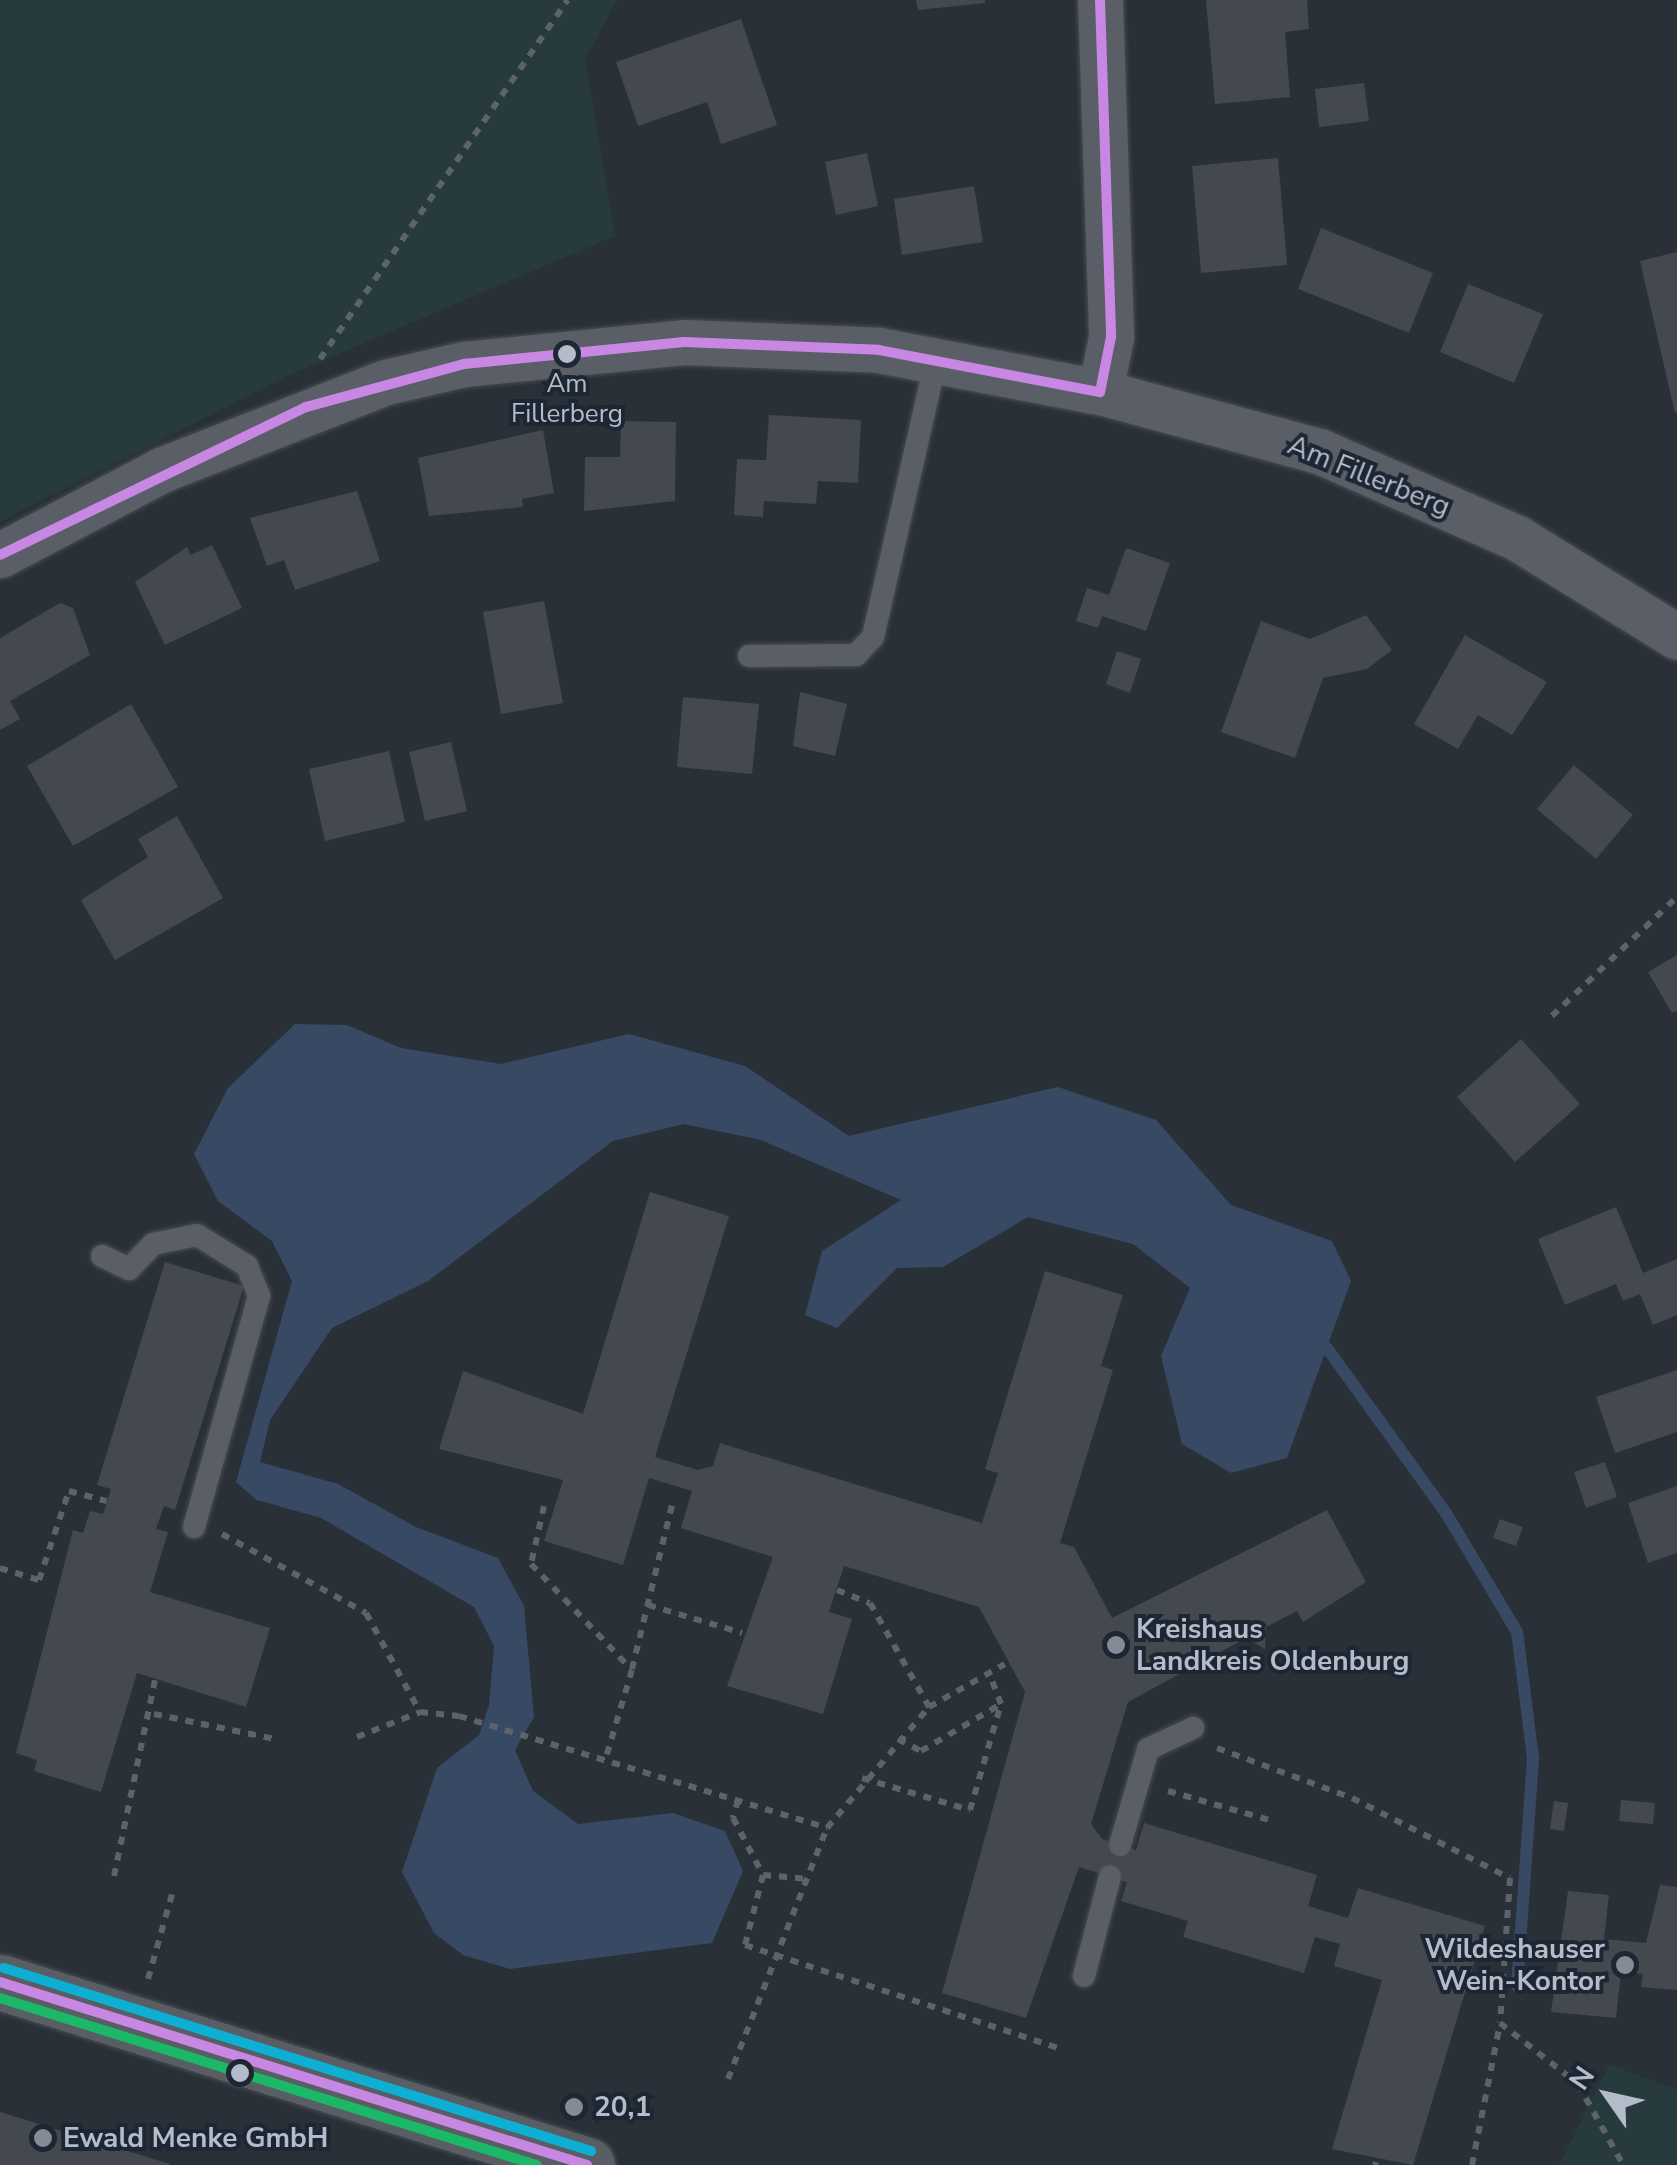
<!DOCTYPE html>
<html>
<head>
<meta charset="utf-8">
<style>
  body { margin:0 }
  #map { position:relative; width:1677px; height:2165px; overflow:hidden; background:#2a3038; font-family:"Nunito Sans",sans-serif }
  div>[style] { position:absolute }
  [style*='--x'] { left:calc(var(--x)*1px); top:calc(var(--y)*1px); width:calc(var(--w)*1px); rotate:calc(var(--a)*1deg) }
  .green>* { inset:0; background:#273a3e }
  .water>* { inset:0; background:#384963 }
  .stream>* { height:12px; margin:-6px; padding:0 6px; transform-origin:6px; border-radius:6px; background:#384963 }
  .building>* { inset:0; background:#444950 }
  .path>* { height:6px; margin-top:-3px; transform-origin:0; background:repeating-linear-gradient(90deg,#5d636a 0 8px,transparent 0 16px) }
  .roads { filter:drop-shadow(0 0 2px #484c53) drop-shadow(0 0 2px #484c53) }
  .service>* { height:22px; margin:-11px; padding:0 11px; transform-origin:11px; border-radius:11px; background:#5a5e66 }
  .minor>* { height:45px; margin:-22.5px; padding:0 22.5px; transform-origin:22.5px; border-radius:22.5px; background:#5a5e66 }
  .secondary>* { height:55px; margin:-27.5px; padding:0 27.5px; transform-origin:27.5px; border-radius:27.5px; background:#595d64 }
  .bus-1>* { height:10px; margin:-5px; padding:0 5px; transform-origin:5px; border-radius:5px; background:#c787e3 }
  .bus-2>* { height:10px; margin:-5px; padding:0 5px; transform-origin:5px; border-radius:5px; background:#1ab867 }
  .bus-3>* { height:10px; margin:-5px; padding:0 5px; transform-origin:5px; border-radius:5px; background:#0dafd3 }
  .dots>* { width:28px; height:28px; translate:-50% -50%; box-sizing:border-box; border:5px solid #1d2633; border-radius:50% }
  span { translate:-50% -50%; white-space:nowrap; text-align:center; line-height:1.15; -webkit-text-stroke:8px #1d2633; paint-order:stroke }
  .bus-label { font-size:26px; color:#b4bcc9 }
  .street-label { font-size:28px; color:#b4bcc9 }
  .poi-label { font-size:28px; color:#b4bcc9; font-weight:700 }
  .left { translate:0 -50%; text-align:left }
  .right { translate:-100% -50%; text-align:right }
  .north { position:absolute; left:1557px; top:2045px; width:100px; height:100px; -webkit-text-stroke:8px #1d2633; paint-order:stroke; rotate:304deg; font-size:28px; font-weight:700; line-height:40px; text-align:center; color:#b4bcc9 }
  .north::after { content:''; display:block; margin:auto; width:35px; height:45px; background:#b4bcc9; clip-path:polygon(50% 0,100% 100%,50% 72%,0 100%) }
</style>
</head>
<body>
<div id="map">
  <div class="green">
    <div style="clip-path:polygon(0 0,617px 0,585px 59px,615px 236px,289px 375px,0 522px)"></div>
    <div style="clip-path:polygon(1609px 2065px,1677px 2089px,1677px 2165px,1559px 2165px)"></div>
  </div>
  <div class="water">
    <div style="clip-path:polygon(295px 1024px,347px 1025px,401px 1048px,501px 1064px,629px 1034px,745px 1066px,849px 1136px,1058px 1087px,1156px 1120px,1231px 1205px,1332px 1241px,1351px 1281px,1287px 1458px,1231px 1473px,1182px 1444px,1161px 1356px,1190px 1288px,1133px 1244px,1028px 1217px,943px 1267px,897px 1268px,837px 1328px,805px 1315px,822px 1251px,901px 1200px,761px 1140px,684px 1124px,613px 1141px,428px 1281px,332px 1328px,270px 1420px,260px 1462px,338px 1484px,416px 1527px,498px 1558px,524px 1606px,534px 1717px,515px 1750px,533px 1791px,578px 1824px,673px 1813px,725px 1831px,743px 1871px,712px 1943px,510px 1969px,463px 1955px,434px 1933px,402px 1872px,437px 1768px,479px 1735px,489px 1705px,494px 1646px,474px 1607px,321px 1518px,257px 1500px,236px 1482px,292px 1281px,272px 1241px,218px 1201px,194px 1154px,228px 1088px)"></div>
  </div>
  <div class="stream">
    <div style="--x:1327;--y:1348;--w:203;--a:54.2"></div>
    <div style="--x:1446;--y:1513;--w:139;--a:59.2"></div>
    <div style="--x:1517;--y:1632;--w:127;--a:82.8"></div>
    <div style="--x:1533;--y:1758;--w:229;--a:94"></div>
  </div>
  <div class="building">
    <div style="clip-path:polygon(916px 0,985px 0,985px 3px,918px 10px)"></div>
    <div style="clip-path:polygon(1206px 0,1307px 0,1309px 29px,1285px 32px,1290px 97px,1215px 104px)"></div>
    <div style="clip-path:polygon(741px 19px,777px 125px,721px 144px,707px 102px,638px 126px,616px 62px)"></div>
    <div style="clip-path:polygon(1364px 83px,1369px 121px,1319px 127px,1315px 89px)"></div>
    <div style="clip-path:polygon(867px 153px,878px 206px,836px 215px,825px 162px)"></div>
    <div style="clip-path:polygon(1278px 158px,1287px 265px,1201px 273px,1192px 166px)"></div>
    <div style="clip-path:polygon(974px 186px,983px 242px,902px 255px,894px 199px)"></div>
    <div style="clip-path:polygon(1321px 228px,1433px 273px,1409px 333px,1298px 289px)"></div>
    <div style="clip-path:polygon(1677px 252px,1677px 412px,1675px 413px,1640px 261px)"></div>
    <div style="clip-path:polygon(1468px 284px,1543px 314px,1514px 383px,1440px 352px)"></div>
    <div style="clip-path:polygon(769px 415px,861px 420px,858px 483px,818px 481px,816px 504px,764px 501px,763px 517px,734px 515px,737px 459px,766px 460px)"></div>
    <div style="clip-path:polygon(621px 421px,676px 422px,675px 501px,584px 511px,585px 457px,620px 457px)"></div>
    <div style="clip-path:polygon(543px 430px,554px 493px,522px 499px,523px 507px,429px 516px,418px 458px)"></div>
    <div style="clip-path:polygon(357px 491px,380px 561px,295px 590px,284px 560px,267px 566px,250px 518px)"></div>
    <div style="clip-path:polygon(212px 545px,242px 608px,165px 645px,135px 582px,187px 547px,191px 555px)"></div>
    <div style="clip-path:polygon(1126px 548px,1170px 563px,1146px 631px,1102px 616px,1098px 628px,1076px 621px,1087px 588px,1109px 595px)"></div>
    <div style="clip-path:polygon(544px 601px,563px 703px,501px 714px,483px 612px)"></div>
    <div style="clip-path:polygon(60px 603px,73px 608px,90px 655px,10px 701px,20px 719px,0 730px,0 638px)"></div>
    <div style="clip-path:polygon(1366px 615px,1392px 650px,1367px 669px,1323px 678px,1295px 758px,1221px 732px,1261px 621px,1310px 639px)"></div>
    <div style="clip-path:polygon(1465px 635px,1547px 682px,1512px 735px,1478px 715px,1458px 749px,1414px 724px)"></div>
    <div style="clip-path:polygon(1117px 651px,1141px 659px,1130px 693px,1106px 684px)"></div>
    <div style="clip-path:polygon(800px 692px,847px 704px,835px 756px,793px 746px)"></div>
    <div style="clip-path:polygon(683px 697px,759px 704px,752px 774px,677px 767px)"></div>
    <div style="clip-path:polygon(131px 704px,178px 787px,73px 846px,27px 766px)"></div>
    <div style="clip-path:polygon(451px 742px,467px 811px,425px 821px,409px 752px)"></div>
    <div style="clip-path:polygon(389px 751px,405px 822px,325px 841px,309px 769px)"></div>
    <div style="clip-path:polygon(1574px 765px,1633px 815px,1596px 859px,1537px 809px)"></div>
    <div style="clip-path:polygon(177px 816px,223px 898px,115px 960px,81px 900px,148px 857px,138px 839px)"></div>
    <div style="clip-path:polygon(1677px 955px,1677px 1011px,1672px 1013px,1648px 972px)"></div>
    <div style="clip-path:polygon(1521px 1039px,1580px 1104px,1515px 1162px,1457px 1097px)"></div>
    <div style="clip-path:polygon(650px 1192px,729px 1216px,655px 1457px,698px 1470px,713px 1466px,720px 1443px,982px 1523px,998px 1473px,985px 1469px,1045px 1271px,1123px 1295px,1101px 1366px,1113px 1370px,1060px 1543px,1074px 1547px,1112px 1618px,1327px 1510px,1366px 1582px,1303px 1622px,1297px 1611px,1266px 1627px,1265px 1649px,1246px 1638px,1128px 1702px,1091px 1824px,1102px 1839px,1136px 1850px,1144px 1823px,1317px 1875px,1308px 1906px,1348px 1918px,1358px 1888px,1485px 1926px,1413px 2165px,1332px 2149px,1382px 1980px,1334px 1966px,1340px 1944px,1315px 1937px,1304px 1973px,1183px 1937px,1188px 1921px,1121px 1901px,1127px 1882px,1079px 1867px,1026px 2018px,942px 1993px,1025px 1692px,979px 1607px,844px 1566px,829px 1612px,852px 1619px,823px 1714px,727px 1686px,773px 1557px,681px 1528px,692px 1491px,649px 1478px,623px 1565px,544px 1541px,563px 1480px,439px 1449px,463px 1371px,583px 1414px)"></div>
    <div style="clip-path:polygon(1616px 1207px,1643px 1273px,1677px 1259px,1677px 1315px,1653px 1325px,1640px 1294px,1623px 1301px,1616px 1284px,1565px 1305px,1538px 1239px)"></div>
    <div style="clip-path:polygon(165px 1262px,244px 1286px,175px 1510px,164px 1506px,156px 1529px,168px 1532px,150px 1592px,270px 1628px,246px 1707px,137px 1673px,101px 1792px,34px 1771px,37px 1760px,16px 1753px,73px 1530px,83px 1533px,90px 1511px,103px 1514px,111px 1489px,97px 1485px)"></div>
    <div style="clip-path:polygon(1677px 1370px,1677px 1432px,1615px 1453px,1596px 1397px)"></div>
    <div style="clip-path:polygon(1605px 1462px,1617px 1497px,1586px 1508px,1574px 1472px)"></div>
    <div style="clip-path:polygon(1677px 1486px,1677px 1553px,1648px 1563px,1628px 1503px)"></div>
    <div style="clip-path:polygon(1500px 1519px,1523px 1527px,1516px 1546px,1493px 1538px)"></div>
    <div style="clip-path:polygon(1621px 1800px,1655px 1803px,1653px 1824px,1619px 1821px)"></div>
    <div style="clip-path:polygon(1554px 1801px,1568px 1803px,1564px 1831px,1550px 1829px)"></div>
    <div style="clip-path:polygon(1660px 1885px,1677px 1887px,1677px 1990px,1641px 1987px,1643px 1974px,1621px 1972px,1616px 2018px,1551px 2012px,1568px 1891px,1609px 1895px,1604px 1939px,1646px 1943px)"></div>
    <div style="clip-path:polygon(0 2112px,170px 2164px,170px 2165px,0 2165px)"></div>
  </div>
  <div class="path">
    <div style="--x:320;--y:359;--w:436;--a:-55.4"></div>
    <div style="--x:1552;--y:1016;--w:173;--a:-43.6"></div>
    <div style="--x:544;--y:1506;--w:59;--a:102.6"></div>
    <div style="--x:531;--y:1564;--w:146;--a:46.4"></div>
    <div style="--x:632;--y:1670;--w:91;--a:106.6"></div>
    <div style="--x:222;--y:1534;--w:164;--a:28.7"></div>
    <div style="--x:366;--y:1613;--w:113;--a:61.4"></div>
    <div style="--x:0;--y:1568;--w:41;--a:17.1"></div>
    <div style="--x:39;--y:1580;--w:94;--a:-71.4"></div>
    <div style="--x:69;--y:1491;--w:39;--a:15"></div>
    <div style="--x:837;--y:1590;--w:35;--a:22"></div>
    <div style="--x:870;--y:1603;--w:120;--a:60.4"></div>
    <div style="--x:648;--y:1605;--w:98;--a:16.6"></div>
    <div style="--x:632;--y:1669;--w:173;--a:-76.3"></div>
    <div style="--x:154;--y:1714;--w:124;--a:11.7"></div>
    <div style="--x:357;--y:1737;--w:68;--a:-21.6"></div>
    <div style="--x:420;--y:1712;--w:39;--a:6"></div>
    <div style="--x:459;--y:1716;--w:385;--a:16.9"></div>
    <div style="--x:898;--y:1739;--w:26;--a:28"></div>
    <div style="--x:921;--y:1751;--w:93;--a:-30.4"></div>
    <div style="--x:1217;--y:1748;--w:144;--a:20.3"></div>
    <div style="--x:1352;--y:1798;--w:177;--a:26.9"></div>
    <div style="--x:1510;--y:1878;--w:145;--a:93.9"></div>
    <div style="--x:1500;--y:2023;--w:99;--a:38"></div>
    <div style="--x:1578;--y:2084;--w:93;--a:60.9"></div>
    <div style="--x:862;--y:1778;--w:113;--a:16.5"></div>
    <div style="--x:970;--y:1810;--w:110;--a:-73.7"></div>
    <div style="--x:1001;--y:1704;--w:33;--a:-111"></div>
    <div style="--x:1168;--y:1791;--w:105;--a:16"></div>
    <div style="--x:738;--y:1800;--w:19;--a:106"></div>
    <div style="--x:733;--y:1818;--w:64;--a:62.2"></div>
    <div style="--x:763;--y:1875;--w:72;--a:104.4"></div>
    <div style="--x:745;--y:1945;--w:330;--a:18.2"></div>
    <div style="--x:763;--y:1875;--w:46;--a:5"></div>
    <div style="--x:114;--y:1876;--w:201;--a:-78.2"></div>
    <div style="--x:148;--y:1979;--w:88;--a:-74.2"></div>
    <div style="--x:728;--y:2079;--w:270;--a:-68.5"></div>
    <div style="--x:827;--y:1828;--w:158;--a:-49.9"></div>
    <div style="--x:929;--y:1707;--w:87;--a:-29.5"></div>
    <div style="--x:1375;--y:2165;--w:3;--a:-72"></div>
    <div style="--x:1472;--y:2165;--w:144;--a:-78.8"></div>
  </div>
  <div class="roads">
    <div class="service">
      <div style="--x:749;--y:656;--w:107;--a:-0.5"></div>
      <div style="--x:856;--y:655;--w:25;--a:-47"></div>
      <div style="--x:873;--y:637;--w:285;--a:-77.2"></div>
      <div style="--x:102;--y:1256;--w:30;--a:26"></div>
      <div style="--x:129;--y:1269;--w:35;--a:-46"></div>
      <div style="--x:153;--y:1244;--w:45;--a:-11.6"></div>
      <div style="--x:197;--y:1235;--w:59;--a:31.8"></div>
      <div style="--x:247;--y:1266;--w:32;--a:68"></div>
      <div style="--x:259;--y:1296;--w:240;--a:105.7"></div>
      <div style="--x:1120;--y:1845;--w:100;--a:-73.7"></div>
      <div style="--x:1148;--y:1749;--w:50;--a:-25"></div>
      <div style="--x:1084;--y:1976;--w:103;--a:-75.4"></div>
    </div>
    <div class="minor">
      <div style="--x:1100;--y:0;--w:337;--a:88.1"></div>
      <div style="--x:1111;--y:337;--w:56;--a:101.3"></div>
      <div style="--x:0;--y:555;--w:182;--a:-27.8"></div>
      <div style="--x:161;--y:470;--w:242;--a:-21.4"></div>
      <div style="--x:386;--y:382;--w:80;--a:-13"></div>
      <div style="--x:464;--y:364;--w:221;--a:-5.7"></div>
      <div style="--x:684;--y:342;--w:195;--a:2.3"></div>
      <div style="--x:879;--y:350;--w:225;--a:10.8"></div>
      <div style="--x:1100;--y:392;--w:227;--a:15.1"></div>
      <div style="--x:1319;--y:451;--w:216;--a:23.7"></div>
      <div style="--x:1517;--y:538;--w:188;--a:31.7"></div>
    </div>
    <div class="secondary">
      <div style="--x:0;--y:1982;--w:615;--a:17.32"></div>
    </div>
  </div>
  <div class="bus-1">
    <div style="--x:1100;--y:0;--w:337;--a:88.1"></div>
    <div style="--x:1111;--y:337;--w:56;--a:101.3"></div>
    <div style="--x:0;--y:555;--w:340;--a:-25.8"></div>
    <div style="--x:306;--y:407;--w:164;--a:-15.2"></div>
    <div style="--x:464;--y:364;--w:221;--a:-5.7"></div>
    <div style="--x:684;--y:342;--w:195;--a:2.3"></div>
    <div style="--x:879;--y:350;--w:225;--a:10.8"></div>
    <div style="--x:0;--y:1982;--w:615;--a:17.32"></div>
  </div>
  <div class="bus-2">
    <div style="--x:0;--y:1998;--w:562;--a:17.28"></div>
  </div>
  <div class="bus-3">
    <div style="--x:4;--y:1968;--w:615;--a:17.32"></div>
  </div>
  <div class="dots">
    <div style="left:567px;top:354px;background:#b4bcc9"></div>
    <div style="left:1116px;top:1645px;background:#848b96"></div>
    <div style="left:1625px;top:1965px;background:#848b96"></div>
    <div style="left:240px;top:2073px;background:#b4bcc9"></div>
    <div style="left:574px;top:2107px;background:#848b96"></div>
    <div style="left:43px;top:2138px;background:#848b96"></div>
  </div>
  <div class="bus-label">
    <span style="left:567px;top:399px">Am<br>Fillerberg</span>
  </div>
  <div class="street-label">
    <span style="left:1369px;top:476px;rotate:22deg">Am Fillerberg</span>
  </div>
  <div class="poi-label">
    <span class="left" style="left:1136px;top:1645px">Kreishaus<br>Landkreis Oldenburg</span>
    <span class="right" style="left:1605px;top:1965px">Wildeshauser<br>Wein-Kontor</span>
    <span class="left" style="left:594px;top:2107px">20,1</span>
    <span class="left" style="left:63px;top:2138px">Ewald Menke GmbH</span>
  </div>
  <div class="north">N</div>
</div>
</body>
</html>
